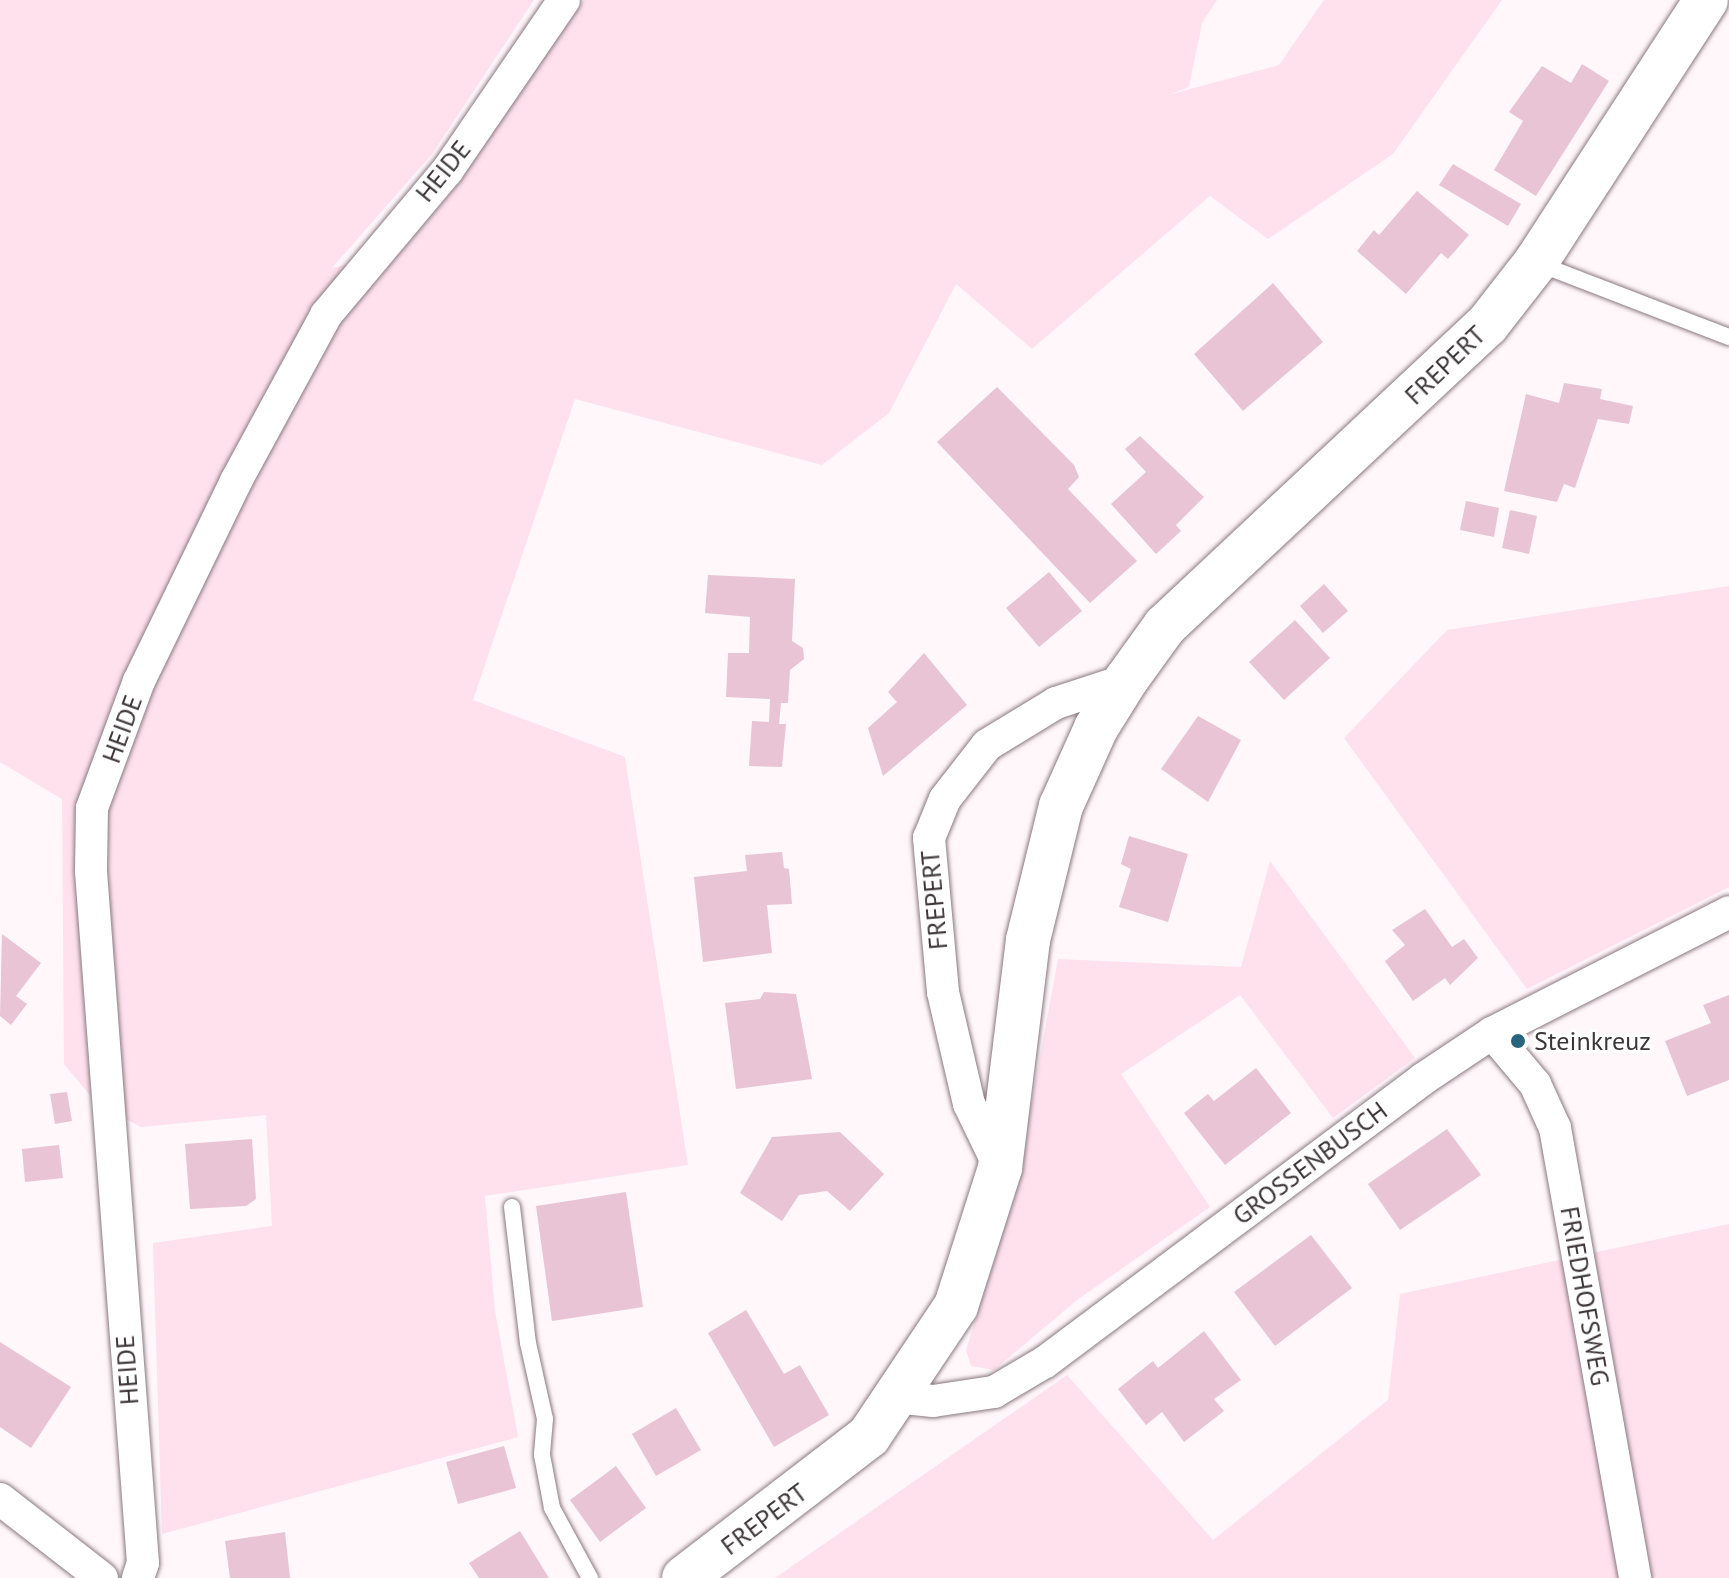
<!DOCTYPE html>
<html>
<head>
<meta charset="utf-8">
<style>
  body { margin:0 }
  #map { position:relative; width:1729px; height:1578px; overflow:hidden; background:#fff7fa; font-family:"PT Sans",sans-serif }
  div>[style] { position:absolute }
  [style*='--x'] { left:calc(var(--x)*1px); top:calc(var(--y)*1px); width:calc(var(--w)*1px); rotate:calc(var(--a)*1deg) }
  .green>* { inset:0; background:#fee1ed }
  .building>* { inset:0; background:#e9c4d4 }
  .roads { filter:drop-shadow(0 0 2px #8a7980) drop-shadow(0 0 2px #8a7980) }
  .lane>* { height:16px; margin:-8px; padding:0 8px; transform-origin:8px; border-radius:8px; background:#fff }
  .street>* { height:32px; margin:-16px; padding:0 16px; transform-origin:16px; border-radius:16px; background:#fff }
  .secondary>* { height:44px; margin:-22px; padding:0 22px; transform-origin:22px; border-radius:22px; background:#fff }
  .dots>* { width:22px; height:22px; translate:-50% -50%; box-sizing:border-box; border:4px solid #fff; border-radius:50% }
  span { translate:-50% -50%; white-space:nowrap; text-align:center; line-height:1.15; -webkit-text-stroke:6px #fff; paint-order:stroke }
  .street-label { font-size:26px; color:#3d3639 }
  .poi-label { font-size:26px; color:#3d3639 }
  .left { translate:0 -50%; text-align:left }
</style>
</head>
<body>
<div id="map">
  <div class="green">
    <div style="clip-path:polygon(0 0,534px 0,432px 154px,332px 268px,400px 253px,457px 182px,584px 0,1217px 0,1202px 23px,1189px 87px,1168px 95px,1279px 65px,1324px 0,1502px 0,1393px 154px,1268px 239px,1210px 196px,1032px 349px,956px 284px,889px 413px,822px 465px,575px 399px,473px 700px,625px 757px,688px 1165px,485px 1196px,495px 1311px,518px 1437px,162px 1534px,153px 1243px,272px 1226px,266px 1115px,141px 1127px,98px 1105px,64px 1064px,62px 799px,0 762px)"></div>
    <div style="clip-path:polygon(1729px 586px,1729px 887px,1527px 989px,1344px 738px,1447px 630px)"></div>
    <div style="clip-path:polygon(1270px 861px,1415px 1058px,1333px 1118px,1240px 995px,1121px 1074px,1210px 1207px,1077px 1300px,994px 1370px,971px 1366px,966px 1350px,1014px 1197px,1058px 959px,1241px 967px)"></div>
    <div style="clip-path:polygon(1729px 1224px,1729px 1578px,775px 1578px,1067px 1375px,1213px 1540px,1388px 1400px,1400px 1294px)"></div>
  </div>
  <div class="building">
    <div style="clip-path:polygon(1582px 64px,1609px 81px,1536px 196px,1494px 170px,1523px 121px,1509px 112px,1542px 66px,1571px 83px)"></div>
    <div style="clip-path:polygon(1453px 164px,1521px 204px,1508px 226px,1439px 185px)"></div>
    <div style="clip-path:polygon(1417px 191px,1469px 235px,1448px 259px,1441px 253px,1406px 294px,1357px 251px,1374px 230px,1379px 235px)"></div>
    <div style="clip-path:polygon(1273px 283px,1323px 342px,1243px 411px,1194px 354px)"></div>
    <div style="clip-path:polygon(1564px 383px,1602px 389px,1600px 399px,1633px 406px,1629px 424px,1598px 419px,1575px 488px,1564px 484px,1557px 502px,1504px 491px,1526px 394px,1559px 403px)"></div>
    <div style="clip-path:polygon(997px 387px,1074px 465px,1079px 477px,1068px 489px,1137px 561px,1090px 603px,937px 442px)"></div>
    <div style="clip-path:polygon(1140px 436px,1204px 497px,1176px 525px,1181px 531px,1156px 554px,1111px 504px,1146px 472px,1125px 449px)"></div>
    <div style="clip-path:polygon(1466px 501px,1499px 508px,1494px 537px,1460px 530px)"></div>
    <div style="clip-path:polygon(1510px 510px,1537px 516px,1529px 554px,1502px 548px)"></div>
    <div style="clip-path:polygon(1049px 572px,1082px 611px,1039px 647px,1006px 608px)"></div>
    <div style="clip-path:polygon(708px 575px,795px 579px,792px 641px,803px 648px,804px 659px,790px 670px,788px 703px,781px 703px,779px 724px,786px 724px,782px 767px,749px 766px,752px 721px,769px 722px,770px 699px,726px 697px,728px 653px,749px 653px,750px 617px,705px 613px)"></div>
    <div style="clip-path:polygon(1324px 584px,1348px 611px,1323px 633px,1300px 606px)"></div>
    <div style="clip-path:polygon(1295px 620px,1330px 658px,1284px 700px,1249px 662px)"></div>
    <div style="clip-path:polygon(924px 653px,967px 705px,883px 776px,868px 728px,897px 702px,888px 692px)"></div>
    <div style="clip-path:polygon(1198px 716px,1241px 740px,1208px 802px,1161px 769px)"></div>
    <div style="clip-path:polygon(1129px 836px,1188px 854px,1168px 922px,1119px 907px,1131px 869px,1121px 864px)"></div>
    <div style="clip-path:polygon(782px 852px,784px 868px,789px 869px,792px 904px,767px 905px,772px 953px,703px 962px,694px 877px,747px 871px,745px 855px)"></div>
    <div style="clip-path:polygon(1425px 909px,1452px 947px,1464px 939px,1478px 958px,1450px 985px,1445px 978px,1413px 1001px,1385px 961px,1405px 945px,1392px 930px)"></div>
    <div style="clip-path:polygon(2px 934px,41px 963px,16px 996px,27px 1004px,11px 1025px,0 1016px)"></div>
    <div style="clip-path:polygon(764px 992px,796px 994px,812px 1079px,736px 1089px,725px 1003px,760px 999px)"></div>
    <div style="clip-path:polygon(1729px 995px,1729px 1080px,1687px 1096px,1665px 1041px,1711px 1023px,1703px 1005px)"></div>
    <div style="clip-path:polygon(1256px 1068px,1291px 1113px,1225px 1165px,1184px 1113px,1208px 1094px,1214px 1101px)"></div>
    <div style="clip-path:polygon(67px 1092px,72px 1121px,55px 1124px,50px 1094px)"></div>
    <div style="clip-path:polygon(1447px 1129px,1481px 1175px,1400px 1230px,1368px 1184px)"></div>
    <div style="clip-path:polygon(840px 1132px,884px 1174px,850px 1211px,827px 1191px,799px 1195px,782px 1221px,740px 1193px,772px 1137px)"></div>
    <div style="clip-path:polygon(252px 1139px,256px 1199px,246px 1206px,190px 1209px,185px 1144px)"></div>
    <div style="clip-path:polygon(59px 1145px,63px 1178px,25px 1182px,22px 1149px)"></div>
    <div style="clip-path:polygon(626px 1192px,643px 1307px,552px 1321px,536px 1206px)"></div>
    <div style="clip-path:polygon(1311px 1235px,1352px 1288px,1275px 1346px,1234px 1292px)"></div>
    <div style="clip-path:polygon(746px 1310px,784px 1374px,800px 1365px,829px 1415px,774px 1447px,708px 1333px)"></div>
    <div style="clip-path:polygon(1204px 1331px,1241px 1380px,1214px 1399px,1224px 1411px,1184px 1442px,1162px 1412px,1146px 1425px,1118px 1389px,1153px 1361px,1158px 1368px)"></div>
    <div style="clip-path:polygon(0 1342px,71px 1387px,31px 1448px,0 1427px)"></div>
    <div style="clip-path:polygon(676px 1408px,701px 1450px,656px 1476px,632px 1434px)"></div>
    <div style="clip-path:polygon(504px 1446px,516px 1488px,458px 1504px,446px 1462px)"></div>
    <div style="clip-path:polygon(616px 1466px,646px 1508px,600px 1542px,570px 1500px)"></div>
    <div style="clip-path:polygon(520px 1531px,549px 1578px,479px 1578px,469px 1563px)"></div>
    <div style="clip-path:polygon(285px 1532px,290px 1578px,230px 1578px,225px 1541px)"></div>
  </div>
  <div class="roads">
    <div class="lane">
      <div style="--x:1537;--y:263;--w:206;--a:21.1"></div>
      <div style="--x:512;--y:1207;--w:137;--a:83.3"></div>
      <div style="--x:528;--y:1343;--w:78;--a:77.4"></div>
      <div style="--x:545;--y:1419;--w:36;--a:95"></div>
      <div style="--x:542;--y:1455;--w:54;--a:79.3"></div>
      <div style="--x:552;--y:1508;--w:80;--a:61.5"></div>
    </div>
    <div class="street">
      <div style="--x:1492;--y:1033;--w:67;--a:49.9"></div>
      <div style="--x:1535;--y:1084;--w:48;--a:65.6"></div>
      <div style="--x:1555;--y:1128;--w:457;--a:79.9"></div>
      <div style="--x:1000;--y:1168;--w:71;--a:-115.8"></div>
      <div style="--x:969;--y:1104;--w:115;--a:-103.1"></div>
      <div style="--x:943;--y:992;--w:155;--a:-95.2"></div>
      <div style="--x:929;--y:838;--w:42;--a:-67.7"></div>
      <div style="--x:945;--y:799;--w:68;--a:-52.1"></div>
      <div style="--x:987;--y:745;--w:81;--a:-31.3"></div>
      <div style="--x:1056;--y:703;--w:74;--a:-18.2"></div>
      <div style="--x:895;--y:1397;--w:38;--a:6"></div>
      <div style="--x:933;--y:1401;--w:62;--a:-8.4"></div>
      <div style="--x:994;--y:1392;--w:59;--a:-30.5"></div>
      <div style="--x:1045;--y:1362;--w:472;--a:-36.8"></div>
      <div style="--x:1423;--y:1079;--w:83;--a:-33.7"></div>
      <div style="--x:1492;--y:1033;--w:266;--a:-27"></div>
      <div style="--x:0;--y:1499;--w:129;--a:37.8"></div>
      <div style="--x:138;--y:1578;--w:16;--a:-72"></div>
      <div style="--x:143;--y:1563;--w:694;--a:-94.3"></div>
      <div style="--x:91;--y:871;--w:63;--a:-89.1"></div>
      <div style="--x:92;--y:808;--w:135;--a:-69.7"></div>
      <div style="--x:139;--y:681;--w:222;--a:-64.1"></div>
      <div style="--x:236;--y:481;--w:189;--a:-61.5"></div>
      <div style="--x:326;--y:315;--w:188;--a:-50"></div>
      <div style="--x:447;--y:171;--w:207;--a:-55.6"></div>
    </div>
    <div class="secondary">
      <div style="--x:684;--y:1578;--w:233;--a:-37.5"></div>
      <div style="--x:869;--y:1436;--w:156;--a:-56.2"></div>
      <div style="--x:956;--y:1306;--w:145;--a:-72.3"></div>
      <div style="--x:1000;--y:1168;--w:230;--a:-83"></div>
      <div style="--x:1028;--y:940;--w:138;--a:-76.2"></div>
      <div style="--x:1061;--y:806;--w:85;--a:-65.8"></div>
      <div style="--x:1096;--y:728;--w:57;--a:-58"></div>
      <div style="--x:1126;--y:680;--w:67;--a:-54.2"></div>
      <div style="--x:1165;--y:626;--w:441;--a:-43.1"></div>
      <div style="--x:1487;--y:325;--w:80;--a:-52.1"></div>
      <div style="--x:1536;--y:262;--w:312;--a:-57"></div>
    </div>
  </div>
  <div class="dots">
    <div style="left:1518px;top:1041px;background:#29657c"></div>
  </div>
  <div class="street-label">
    <span style="left:443px;top:171px;rotate:-51deg">HEIDE</span>
    <span style="left:1445px;top:365px;rotate:-44deg">FREPERT</span>
    <span style="left:122px;top:729px;rotate:-70deg">HEIDE</span>
    <span style="left:934px;top:900px;rotate:-95deg">FREPERT</span>
    <span style="left:1310px;top:1163px;rotate:-37deg">GROSSENBUSCH</span>
    <span style="left:1585px;top:1296px;rotate:80deg">FRIEDHOFSWEG</span>
    <span style="left:127px;top:1370px;rotate:-94deg">HEIDE</span>
    <span style="left:764px;top:1519px;rotate:-37deg">FREPERT</span>
  </div>
  <div class="poi-label">
    <span class="left" style="left:1534px;top:1041px">Steinkreuz</span>
  </div>
</div>
</body>
</html>
